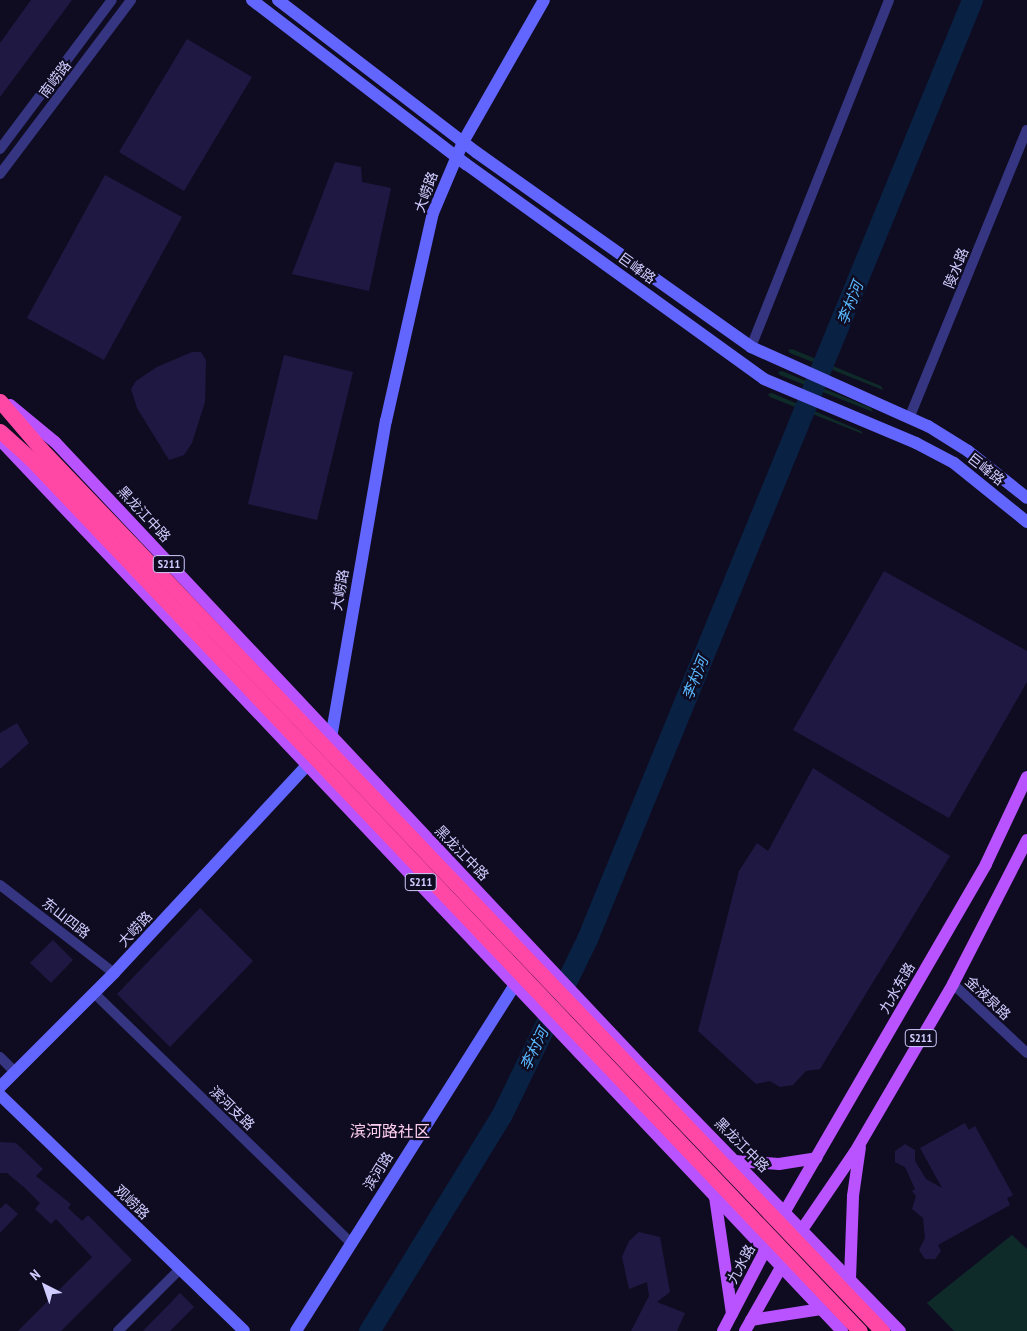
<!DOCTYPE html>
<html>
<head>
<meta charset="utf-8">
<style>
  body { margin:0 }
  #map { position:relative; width:1027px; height:1331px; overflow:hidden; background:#0f0c21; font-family:"PT Sans Narrow","Noto Sans SC",sans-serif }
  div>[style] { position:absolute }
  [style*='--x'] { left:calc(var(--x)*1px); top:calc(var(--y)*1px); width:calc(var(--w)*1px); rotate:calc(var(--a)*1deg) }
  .green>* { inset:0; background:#0f2b29 }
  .river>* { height:21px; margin:-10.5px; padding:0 10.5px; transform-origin:10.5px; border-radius:10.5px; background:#092143 }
  .building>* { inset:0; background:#1f1843 }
  .street>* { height:10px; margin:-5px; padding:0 5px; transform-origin:5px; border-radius:5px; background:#353582 }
  .secondary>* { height:12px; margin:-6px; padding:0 6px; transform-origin:6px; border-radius:6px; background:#6365ff }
  .primary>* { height:12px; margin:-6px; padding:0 6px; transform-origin:6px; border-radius:6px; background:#b853ff }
  .highway>* { height:15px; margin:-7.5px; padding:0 7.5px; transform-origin:7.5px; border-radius:7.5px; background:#ff47a6 }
  .highway-bridge>* { height:15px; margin:-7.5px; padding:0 7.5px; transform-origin:7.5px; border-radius:7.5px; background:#ff47a6 }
  span { translate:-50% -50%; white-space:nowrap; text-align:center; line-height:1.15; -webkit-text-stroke:4.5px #0f0c21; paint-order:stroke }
  .shield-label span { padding:1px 4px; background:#0f0c21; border:1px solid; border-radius:4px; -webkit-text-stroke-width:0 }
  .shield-label { font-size:12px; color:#d0ccff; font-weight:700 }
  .street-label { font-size:14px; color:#d0ccff }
  .water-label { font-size:15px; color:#5ab9ff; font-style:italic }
  .quarter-label { font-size:16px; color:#ffceef }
  .north { position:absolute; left:20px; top:1261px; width:50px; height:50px; -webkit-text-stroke:4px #0f0c21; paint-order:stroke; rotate:319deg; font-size:14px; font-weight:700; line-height:20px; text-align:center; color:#d0ccff }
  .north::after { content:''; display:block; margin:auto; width:18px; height:22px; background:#d0ccff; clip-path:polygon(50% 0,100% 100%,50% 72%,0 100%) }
</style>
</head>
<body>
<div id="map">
  <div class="green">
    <div style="clip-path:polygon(792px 349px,881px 386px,883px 390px,790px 353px,788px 350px)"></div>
    <div style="clip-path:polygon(782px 371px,871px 408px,873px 412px,780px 375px,778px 372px)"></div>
    <div style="clip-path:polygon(772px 393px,861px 431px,863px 434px,770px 397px,768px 394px)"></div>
    <div style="clip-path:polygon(1012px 1235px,1027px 1249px,1027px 1331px,954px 1331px,927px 1303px)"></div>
  </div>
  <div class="river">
    <div style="--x:369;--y:1331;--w:252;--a:-58.5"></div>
    <div style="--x:501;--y:1116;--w:197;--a:-64.1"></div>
    <div style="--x:587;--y:939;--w:1015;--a:-67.71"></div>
  </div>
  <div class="building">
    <div style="clip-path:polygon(31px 0,72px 0,0 97px,0 43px)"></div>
    <div style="clip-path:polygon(187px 39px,252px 77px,184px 191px,119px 152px)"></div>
    <div style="clip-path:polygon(335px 162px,361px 167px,362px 182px,391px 188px,369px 291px,292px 274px)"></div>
    <div style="clip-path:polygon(105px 175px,182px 217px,104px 360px,27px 318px)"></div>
    <div style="clip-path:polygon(192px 352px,201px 352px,206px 360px,205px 402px,192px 443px,184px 455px,169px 460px,137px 408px,131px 389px,136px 381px,157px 367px)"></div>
    <div style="clip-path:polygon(284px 355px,353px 372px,317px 520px,248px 504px)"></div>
    <div style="clip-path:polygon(884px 571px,1027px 651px,1027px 682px,949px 818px,793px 730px)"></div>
    <div style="clip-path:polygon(17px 723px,29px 743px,0 769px,0 733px)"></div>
    <div style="clip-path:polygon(813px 768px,950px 856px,820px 1069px,806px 1071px,793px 1085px,780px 1087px,770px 1081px,756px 1084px,698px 1031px,739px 871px,757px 843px,768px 851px)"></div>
    <div style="clip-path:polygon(200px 908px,253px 961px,170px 1047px,117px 994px)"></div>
    <div style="clip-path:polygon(53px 940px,73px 960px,51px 983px,30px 963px)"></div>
    <div style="clip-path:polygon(965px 1123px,969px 1130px,975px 1126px,1013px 1195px,1007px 1198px,1010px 1205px,938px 1245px,941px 1251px,935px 1259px,925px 1259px,919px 1250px,925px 1238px,923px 1218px,912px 1209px,916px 1196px,912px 1191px,915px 1189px,905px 1167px,895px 1162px,895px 1151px,905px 1144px,915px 1150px,915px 1161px,926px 1179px,942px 1188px,920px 1148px)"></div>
    <div style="clip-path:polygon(0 1142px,16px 1143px,43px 1169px,36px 1176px,71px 1204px,68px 1208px,82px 1221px,88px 1215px,132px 1260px,61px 1331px,18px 1331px,92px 1257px,56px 1219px,51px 1224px,35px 1209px,40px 1203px,25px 1188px,7px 1173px,0 1173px)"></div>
    <div style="clip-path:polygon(6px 1203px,18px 1214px,0 1233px,0 1209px)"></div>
    <div style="clip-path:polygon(639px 1232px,660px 1237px,670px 1292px,657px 1302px,685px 1313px,677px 1331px,631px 1331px,649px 1296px,647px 1282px,629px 1289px,622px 1257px,629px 1241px)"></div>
    <div style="clip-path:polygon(180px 1293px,194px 1307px,170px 1331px,143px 1331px)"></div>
  </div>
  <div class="street">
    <div style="--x:0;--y:149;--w:186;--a:-53.1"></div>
    <div style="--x:0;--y:174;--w:218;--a:-53"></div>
    <div style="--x:751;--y:347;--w:373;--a:-68.3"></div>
    <div style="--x:910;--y:416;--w:309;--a:-67.8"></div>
    <div style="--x:0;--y:885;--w:144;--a:37.7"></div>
    <div style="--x:953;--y:984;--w:101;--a:43"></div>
    <div style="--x:94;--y:993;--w:359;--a:44.2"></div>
    <div style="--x:0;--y:1057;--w:21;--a:45"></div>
    <div style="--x:118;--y:1331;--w:88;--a:-45"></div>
  </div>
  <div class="secondary">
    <div style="--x:252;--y:0;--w:270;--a:37.5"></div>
    <div style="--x:466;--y:164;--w:367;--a:35.8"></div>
    <div style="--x:764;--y:379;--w:165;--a:22.8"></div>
    <div style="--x:916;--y:443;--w:43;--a:27.8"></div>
    <div style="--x:954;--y:463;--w:94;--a:38.9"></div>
    <div style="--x:278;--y:0;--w:250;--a:37.5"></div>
    <div style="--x:476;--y:152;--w:337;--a:35.3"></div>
    <div style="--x:751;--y:347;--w:194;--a:24.1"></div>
    <div style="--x:928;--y:426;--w:47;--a:32"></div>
    <div style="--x:968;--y:451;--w:75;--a:38.5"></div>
    <div style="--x:327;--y:742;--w:6;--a:-45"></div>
    <div style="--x:331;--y:738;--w:322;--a:-80.2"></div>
    <div style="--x:386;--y:421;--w:213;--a:-77.3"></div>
    <div style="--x:433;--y:213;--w:77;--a:-67.1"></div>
    <div style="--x:463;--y:142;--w:163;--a:-60.3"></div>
    <div style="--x:0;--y:1087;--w:161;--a:-45"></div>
    <div style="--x:114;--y:973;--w:294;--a:-47.1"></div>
    <div style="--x:0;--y:1095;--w:339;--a:44"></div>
    <div style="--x:296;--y:1331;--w:420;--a:-57.7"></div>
  </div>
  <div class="primary">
    <div style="--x:10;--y:405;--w:58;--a:39.4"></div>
    <div style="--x:55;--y:442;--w:857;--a:46.75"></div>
    <div style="--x:642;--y:1066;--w:370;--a:45.8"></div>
    <div style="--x:0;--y:440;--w:1226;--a:46.62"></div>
    <div style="--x:734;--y:1161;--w:45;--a:3.8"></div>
    <div style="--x:779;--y:1164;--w:38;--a:-9"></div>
    <div style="--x:715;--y:1197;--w:118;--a:81.7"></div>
    <div style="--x:781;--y:1218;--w:409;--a:-59.9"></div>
    <div style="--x:986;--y:864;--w:96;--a:-64.8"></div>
    <div style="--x:799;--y:1234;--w:99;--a:-55.7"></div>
    <div style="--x:855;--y:1152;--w:194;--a:-59.7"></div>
    <div style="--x:953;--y:984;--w:162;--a:-62.8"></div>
    <div style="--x:850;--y:1279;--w:83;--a:-87.9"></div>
    <div style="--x:853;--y:1196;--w:49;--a:-81.9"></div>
    <div style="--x:751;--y:1320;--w:71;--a:-8.9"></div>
    <div style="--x:723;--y:1331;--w:97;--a:-62.4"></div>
    <div style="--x:745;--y:1331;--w:79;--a:-60.5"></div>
  </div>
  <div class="highway">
    <div style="--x:0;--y:401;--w:63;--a:49.5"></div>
    <div style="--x:0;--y:431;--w:42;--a:42.1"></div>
  </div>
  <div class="highway-bridge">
    <div style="--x:41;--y:449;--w:1219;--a:46.36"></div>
    <div style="--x:31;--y:459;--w:1203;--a:46.45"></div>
  </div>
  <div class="shield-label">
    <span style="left:169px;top:564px">S211</span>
    <span style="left:421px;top:882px">S211</span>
    <span style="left:921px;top:1038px">S211</span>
  </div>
  <div class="street-label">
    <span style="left:55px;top:79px;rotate:-53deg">南崂路</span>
    <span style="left:426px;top:192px;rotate:-70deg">大崂路</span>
    <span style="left:637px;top:268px;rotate:36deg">巨峰路</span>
    <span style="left:956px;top:268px;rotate:-68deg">陵水路</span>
    <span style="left:986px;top:469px;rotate:38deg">巨峰路</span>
    <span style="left:144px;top:514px;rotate:47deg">黑龙江中路</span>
    <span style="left:340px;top:590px;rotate:-80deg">大崂路</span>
    <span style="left:462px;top:853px;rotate:46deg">黑龙江中路</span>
    <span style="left:66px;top:918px;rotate:38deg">东山四路</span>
    <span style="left:135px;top:929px;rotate:-47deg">大崂路</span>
    <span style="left:897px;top:988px;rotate:-60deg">九水东路</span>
    <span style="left:988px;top:998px;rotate:43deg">金液泉路</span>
    <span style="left:232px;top:1108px;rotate:44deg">滨河支路</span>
    <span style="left:742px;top:1145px;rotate:45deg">黑龙江中路</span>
    <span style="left:378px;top:1171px;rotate:-58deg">滨河路</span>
    <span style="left:132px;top:1202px;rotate:44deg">观崂路</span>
    <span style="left:741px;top:1264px;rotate:-62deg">九水路</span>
  </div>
  <div class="water-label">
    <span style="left:850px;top:303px;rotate:-68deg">李村河</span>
    <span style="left:695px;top:678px;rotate:-68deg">李村河</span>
    <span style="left:534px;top:1049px;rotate:-64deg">李村河</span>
  </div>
  <div class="quarter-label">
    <span style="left:390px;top:1131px">滨河路社区</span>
  </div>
  <div class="north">N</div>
</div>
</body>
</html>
